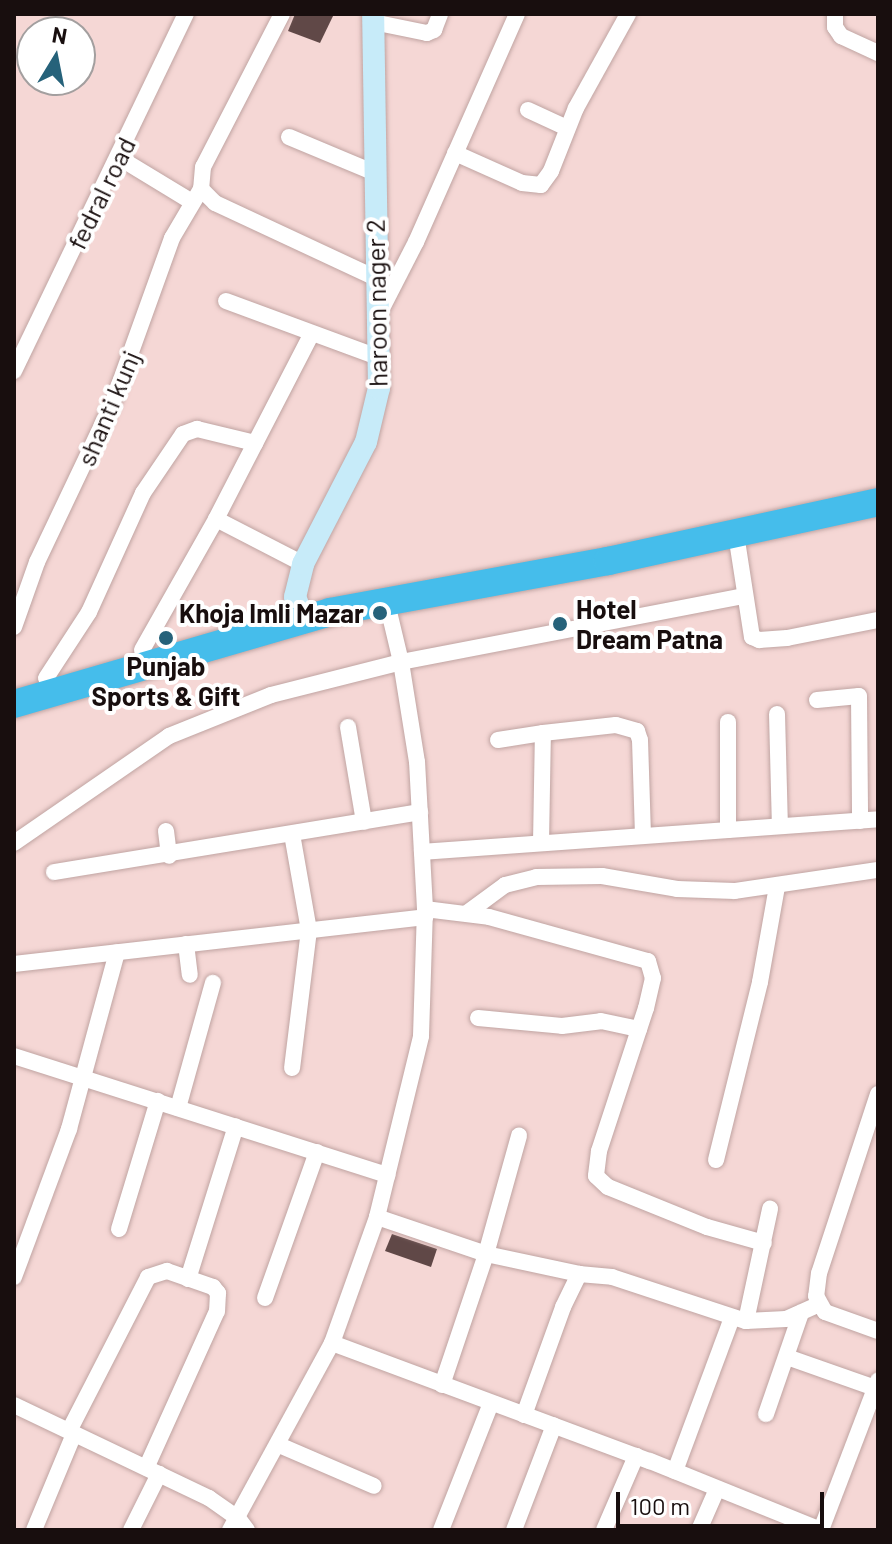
<!DOCTYPE html>
<html>
<head>
<meta charset="utf-8">
<style>
  body { margin:0 }
  #map { position:relative; width:892px; height:1544px; overflow:hidden; background:#f5d7d5; font-family:Barlow,sans-serif }
  div>[style] { position:absolute }
  [style*='--x'] { left:calc(var(--x)*1px); top:calc(var(--y)*1px); width:calc(var(--w)*1px); rotate:calc(var(--a)*1deg) }
  .building>* { inset:0; background:#604847 }
  .roads { filter:drop-shadow(0 0 2px #c0a4a2) drop-shadow(0 0 2px #c0a4a2) }
  .street>* { height:16px; margin:-8px; padding:0 8px; transform-origin:8px; border-radius:8px; background:#fff }
  .secondary>* { height:22px; margin:-11px; padding:0 11px; transform-origin:11px; border-radius:11px; background:#c7ebf9 }
  .highway>* { height:28px; margin:-14px; padding:0 14px; transform-origin:14px; border-radius:14px; background:#45bdeb }
  .dots>* { width:22px; height:22px; translate:-50% -50%; box-sizing:border-box; border:4px solid #fff; border-radius:50% }
  span { translate:-50% -50%; white-space:nowrap; text-align:center; line-height:1.15; -webkit-text-stroke:8px #fff; paint-order:stroke }
  .street-label { font-size:26px; color:#180e0e }
  .poi-label { font-size:26px; color:#180e0e; font-weight:700 }
  .left { translate:0 -50%; text-align:left }
  .right { translate:-100% -50%; text-align:right }
  .frame { position:absolute; inset:0; border:16px solid #180e0e; pointer-events:none }
  .north { position:absolute; left:16px; top:16px; width:80px; height:80px; box-sizing:border-box; background:#fff; border:2px solid #a39f9f; border-radius:50%; rotate:10deg; font-size:22px; font-weight:700; line-height:32px; text-align:center; color:#180e0e }
  .north::after { content:''; display:block; margin:auto; width:28px; height:36px; background:#26627a; clip-path:polygon(50% 0,100% 100%,50% 72%,0 100%) }
  .scale { position:absolute; left:616px; top:1492px; width:208px; height:36px; box-sizing:border-box; border:4px solid #180e0e; border-top:0; padding-left:10px; font-size:24px; line-height:28px; white-space:nowrap; color:#180e0e; -webkit-text-stroke:6px #fff; paint-order:stroke }
</style>
</head>
<body>
<div id="map">
  <div class="building">
    <div style="clip-path:polygon(295px 14px,334px 14px,320px 43px,288px 31px)"></div>
    <div style="clip-path:polygon(392px 1234px,437px 1249px,431px 1267px,385px 1251px)"></div>
  </div>
  <div class="roads">
    <div class="street">
      <div style="--x:282;--y:14;--w:172;--a:117.3"></div>
      <div style="--x:203;--y:167;--w:22;--a:95"></div>
      <div style="--x:201;--y:189;--w:20;--a:45"></div>
      <div style="--x:215;--y:203;--w:178;--a:25"></div>
      <div style="--x:835;--y:14;--w:13;--a:90"></div>
      <div style="--x:835;--y:27;--w:11;--a:56"></div>
      <div style="--x:841;--y:36;--w:41;--a:24.7"></div>
      <div style="--x:373;--y:22;--w:55;--a:11.5"></div>
      <div style="--x:427;--y:33;--w:8;--a:-23"></div>
      <div style="--x:434;--y:30;--w:17;--a:-69"></div>
      <div style="--x:528;--y:110;--w:43;--a:24.8"></div>
      <div style="--x:289;--y:137;--w:93;--a:22.7"></div>
      <div style="--x:455;--y:153;--w:73;--a:24.1"></div>
      <div style="--x:522;--y:183;--w:19;--a:6"></div>
      <div style="--x:541;--y:185;--w:17;--a:-54"></div>
      <div style="--x:551;--y:171;--w:68;--a:-68.4"></div>
      <div style="--x:576;--y:108;--w:107;--a:-61"></div>
      <div style="--x:118;--y:157;--w:87;--a:31.3"></div>
      <div style="--x:226;--y:301;--w:161;--a:20.3"></div>
      <div style="--x:379;--y:314;--w:81;--a:-62.8"></div>
      <div style="--x:416;--y:242;--w:249;--a:-66.1"></div>
      <div style="--x:14;--y:371;--w:396;--a:-64.3"></div>
      <div style="--x:216;--y:519;--w:98;--a:27.3"></div>
      <div style="--x:736;--y:534;--w:104;--a:81.2"></div>
      <div style="--x:752;--y:637;--w:8;--a:23"></div>
      <div style="--x:759;--y:640;--w:28;--a:-4"></div>
      <div style="--x:787;--y:638;--w:93;--a:-11.2"></div>
      <div style="--x:14;--y:627;--w:69;--a:-70.5"></div>
      <div style="--x:37;--y:562;--w:177;--a:-64.6"></div>
      <div style="--x:113;--y:402;--w:174;--a:-70.2"></div>
      <div style="--x:172;--y:238;--w:57;--a:-59.4"></div>
      <div style="--x:142;--y:650;--w:150;--a:-60.5"></div>
      <div style="--x:216;--y:519;--w:207;--a:-62.7"></div>
      <div style="--x:46;--y:678;--w:79;--a:-56.9"></div>
      <div style="--x:89;--y:612;--w:131;--a:-65.6"></div>
      <div style="--x:143;--y:493;--w:71;--a:-55.9"></div>
      <div style="--x:183;--y:434;--w:15;--a:-20"></div>
      <div style="--x:197;--y:429;--w:60;--a:13.6"></div>
      <div style="--x:817;--y:700;--w:42;--a:-5.4"></div>
      <div style="--x:859;--y:696;--w:125;--a:89.5"></div>
      <div style="--x:777;--y:714;--w:112;--a:88.5"></div>
      <div style="--x:348;--y:727;--w:96;--a:80.4"></div>
      <div style="--x:498;--y:740;--w:46;--a:-8.8"></div>
      <div style="--x:728;--y:830;--w:108;--a:-90"></div>
      <div style="--x:166;--y:831;--w:25;--a:83"></div>
      <div style="--x:292;--y:834;--w:97;--a:80"></div>
      <div style="--x:309;--y:930;--w:139;--a:97"></div>
      <div style="--x:14;--y:843;--w:188;--a:-34.6"></div>
      <div style="--x:169;--y:736;--w:110;--a:-21.9"></div>
      <div style="--x:271;--y:695;--w:134;--a:-14.2"></div>
      <div style="--x:401;--y:662;--w:349;--a:-10.9"></div>
      <div style="--x:541;--y:843;--w:110;--a:-89"></div>
      <div style="--x:543;--y:733;--w:73;--a:-6.3"></div>
      <div style="--x:616;--y:725;--w:22;--a:16"></div>
      <div style="--x:637;--y:731;--w:9;--a:72"></div>
      <div style="--x:640;--y:740;--w:96;--a:88.2"></div>
      <div style="--x:422;--y:852;--w:457;--a:-4.1"></div>
      <div style="--x:54;--y:872;--w:371;--a:-9.3"></div>
      <div style="--x:425;--y:909;--w:64;--a:7.1"></div>
      <div style="--x:489;--y:917;--w:165;--a:15.5"></div>
      <div style="--x:648;--y:961;--w:18;--a:74"></div>
      <div style="--x:653;--y:978;--w:31;--a:103"></div>
      <div style="--x:646;--y:1008;--w:151;--a:108.2"></div>
      <div style="--x:599;--y:1151;--w:25;--a:97"></div>
      <div style="--x:596;--y:1176;--w:16;--a:43"></div>
      <div style="--x:608;--y:1187;--w:107;--a:22"></div>
      <div style="--x:707;--y:1227;--w:59;--a:15.7"></div>
      <div style="--x:467;--y:913;--w:47;--a:-36.4"></div>
      <div style="--x:505;--y:885;--w:32;--a:-14"></div>
      <div style="--x:536;--y:877;--w:66;--a:-0.9"></div>
      <div style="--x:602;--y:876;--w:76;--a:9.8"></div>
      <div style="--x:677;--y:889;--w:58;--a:2"></div>
      <div style="--x:735;--y:891;--w:145;--a:-8.4"></div>
      <div style="--x:186;--y:944;--w:31;--a:83"></div>
      <div style="--x:14;--y:964;--w:414;--a:-6.5"></div>
      <div style="--x:478;--y:1018;--w:84;--a:5.4"></div>
      <div style="--x:562;--y:1026;--w:39;--a:-7"></div>
      <div style="--x:601;--y:1021;--w:39;--a:12"></div>
      <div style="--x:14;--y:1056;--w:392;--a:17.7"></div>
      <div style="--x:878;--y:1094;--w:188;--a:108.2"></div>
      <div style="--x:819;--y:1273;--w:23;--a:97"></div>
      <div style="--x:816;--y:1296;--w:18;--a:61"></div>
      <div style="--x:825;--y:1312;--w:56;--a:19.7"></div>
      <div style="--x:178;--y:1108;--w:130;--a:-74.4"></div>
      <div style="--x:716;--y:1160;--w:183;--a:-76.1"></div>
      <div style="--x:760;--y:982;--w:97;--a:-79.9"></div>
      <div style="--x:377;--y:1217;--w:115;--a:18.7"></div>
      <div style="--x:486;--y:1254;--w:95;--a:12.1"></div>
      <div style="--x:119;--y:1229;--w:134;--a:-73.1"></div>
      <div style="--x:14;--y:1277;--w:158;--a:-69.6"></div>
      <div style="--x:69;--y:1129;--w:183;--a:-74.8"></div>
      <div style="--x:188;--y:1279;--w:160;--a:-72.6"></div>
      <div style="--x:265;--y:1298;--w:155;--a:-70.4"></div>
      <div style="--x:746;--y:1321;--w:115;--a:-77.9"></div>
      <div style="--x:332;--y:1343;--w:339;--a:20.4"></div>
      <div style="--x:650;--y:1461;--w:184;--a:22"></div>
      <div style="--x:787;--y:1357;--w:93;--a:19.4"></div>
      <div style="--x:442;--y:1385;--w:138;--a:-71.4"></div>
      <div style="--x:486;--y:1254;--w:123;--a:-74.4"></div>
      <div style="--x:14;--y:1405;--w:216;--a:25.5"></div>
      <div style="--x:209;--y:1498;--w:35;--a:35"></div>
      <div style="--x:238;--y:1518;--w:15;--a:53"></div>
      <div style="--x:766;--y:1414;--w:107;--a:-70.9"></div>
      <div style="--x:524;--y:1415;--w:115;--a:-70.1"></div>
      <div style="--x:563;--y:1307;--w:37;--a:-64"></div>
      <div style="--x:579;--y:1274;--w:33;--a:5"></div>
      <div style="--x:612;--y:1277;--w:141;--a:18.2"></div>
      <div style="--x:746;--y:1321;--w:40;--a:-2.9"></div>
      <div style="--x:786;--y:1319;--w:35;--a:-24"></div>
      <div style="--x:69;--y:1431;--w:173;--a:-62.8"></div>
      <div style="--x:148;--y:1277;--w:20;--a:-18"></div>
      <div style="--x:167;--y:1271;--w:49;--a:19.2"></div>
      <div style="--x:213;--y:1287;--w:8;--a:50"></div>
      <div style="--x:218;--y:1293;--w:18;--a:93"></div>
      <div style="--x:217;--y:1311;--w:172;--a:114.3"></div>
      <div style="--x:279;--y:1445;--w:103;--a:23.3"></div>
      <div style="--x:675;--y:1471;--w:163;--a:-69.6"></div>
      <div style="--x:34;--y:1530;--w:104;--a:-67.4"></div>
      <div style="--x:131;--y:1530;--w:63;--a:-63.4"></div>
      <div style="--x:230;--y:1530;--w:213;--a:-61.4"></div>
      <div style="--x:332;--y:1343;--w:134;--a:-70.3"></div>
      <div style="--x:377;--y:1217;--w:186;--a:-76.3"></div>
      <div style="--x:421;--y:1036;--w:127;--a:-88.2"></div>
      <div style="--x:425;--y:909;--w:147;--a:-93.1"></div>
      <div style="--x:417;--y:762;--w:101;--a:-99.1"></div>
      <div style="--x:401;--y:662;--w:65;--a:-103.4"></div>
      <div style="--x:441;--y:1530;--w:136;--a:-68.5"></div>
      <div style="--x:514;--y:1530;--w:112;--a:-69.1"></div>
      <div style="--x:604;--y:1530;--w:81;--a:-66.6"></div>
      <div style="--x:699;--y:1530;--w:45;--a:-66.3"></div>
      <div style="--x:821;--y:1530;--w:160;--a:-69.1"></div>
    </div>
    <div class="secondary">
      <div style="--x:304;--y:620;--w:25;--a:-111"></div>
      <div style="--x:295;--y:597;--w:34;--a:-76"></div>
      <div style="--x:303;--y:564;--w:137;--a:-62.7"></div>
      <div style="--x:366;--y:442;--w:56;--a:-76.5"></div>
      <div style="--x:379;--y:388;--w:374;--a:-90.9"></div>
    </div>
    <div class="highway">
      <div style="--x:14;--y:704;--w:329;--a:-16.2"></div>
      <div style="--x:330;--y:612;--w:283;--a:-10.4"></div>
      <div style="--x:608;--y:561;--w:276;--a:-12.3"></div>
    </div>
  </div>
  <div class="dots">
    <div style="left:380px;top:613px;background:#26627a"></div>
    <div style="left:560px;top:624px;background:#26627a"></div>
    <div style="left:166px;top:638px;background:#26627a"></div>
  </div>
  <div class="street-label">
    <span style="left:101px;top:193px;rotate:-64deg">fedral road</span>
    <span style="left:376px;top:303px;rotate:-91deg">haroon nager 2</span>
    <span style="left:108px;top:408px;rotate:-67deg">shanti kunj</span>
  </div>
  <div class="poi-label">
    <span class="left" style="left:576px;top:624px">Hotel<br>Dream Patna</span>
    <span class="right" style="left:364px;top:613px">Khoja Imli Mazar</span>
    <span style="left:166px;top:681px">Punjab<br>Sports &amp; Gift</span>
  </div>
  <div class="frame"></div>
  <div class="north">N</div>
  <div class="scale">100 m</div>
</div>
</body>
</html>
